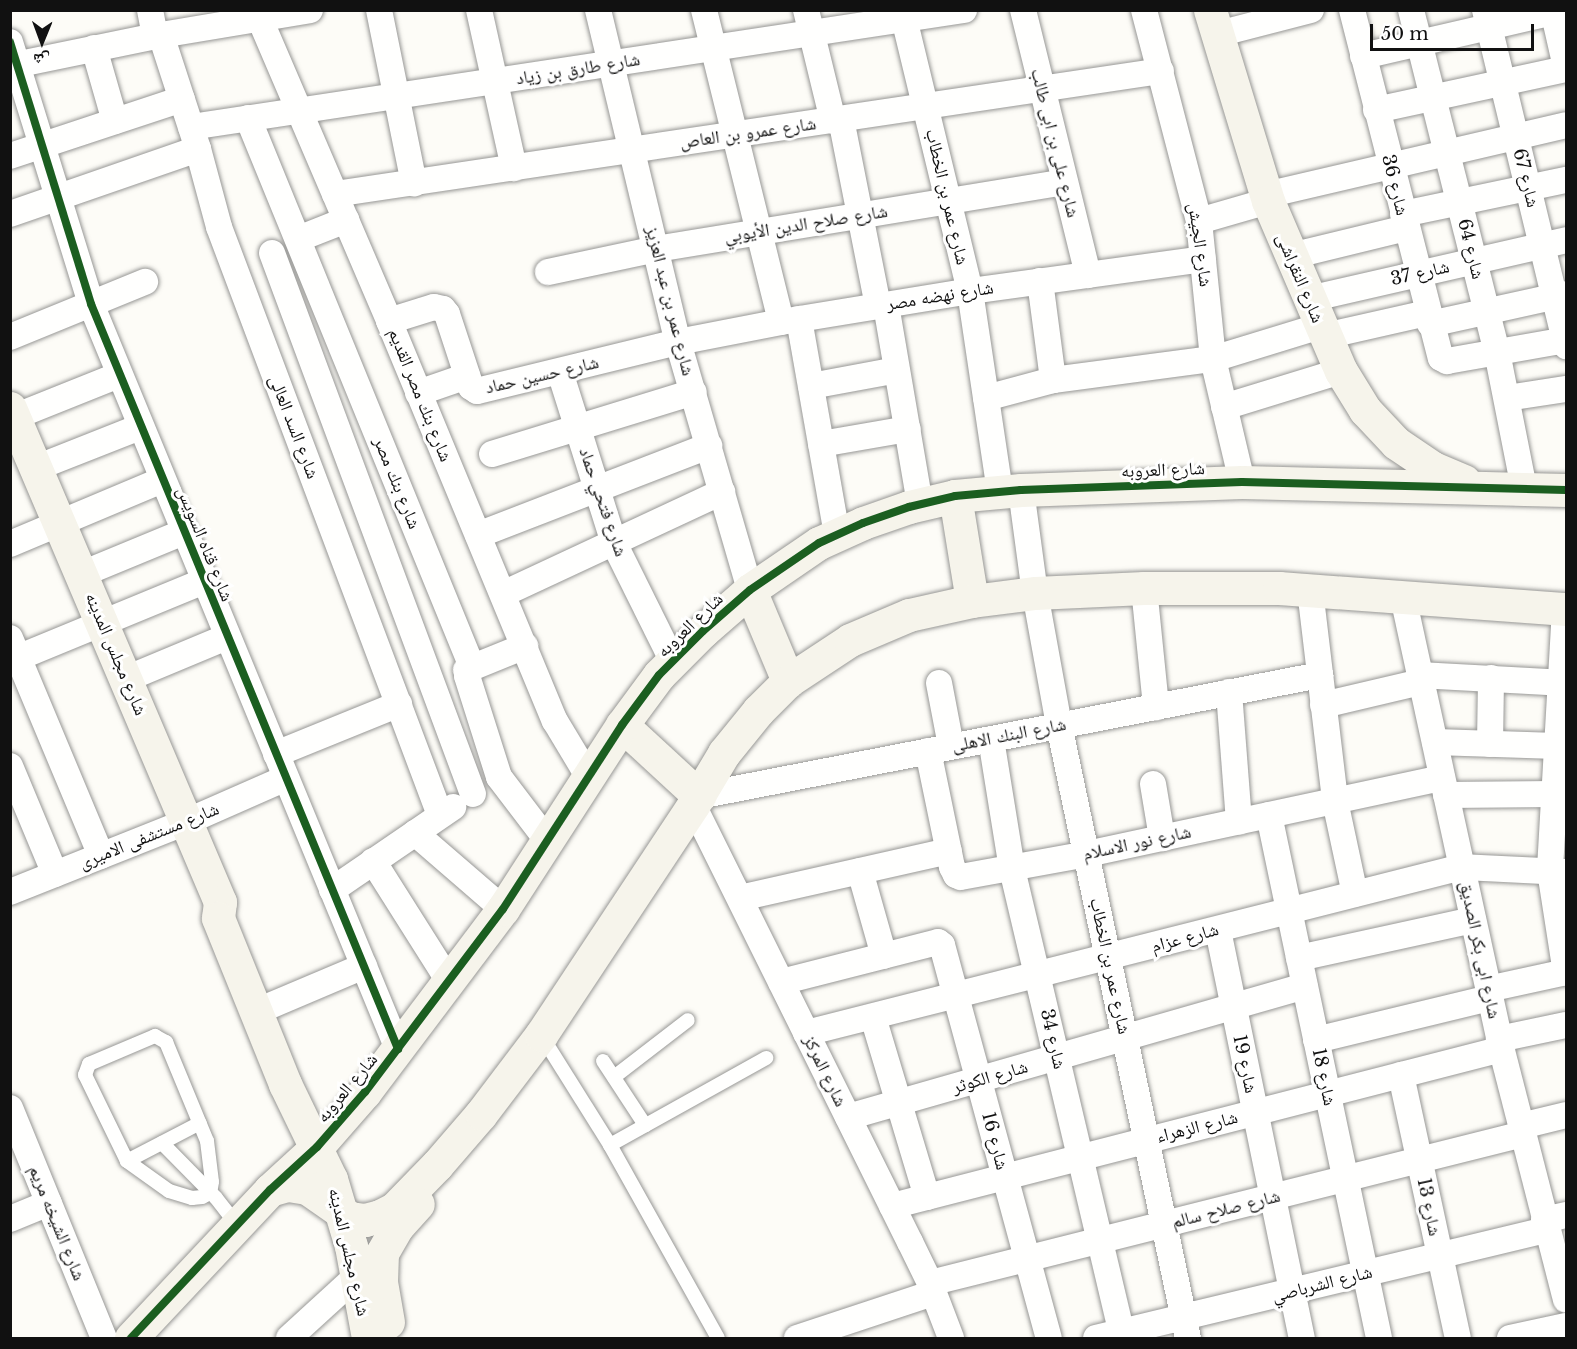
<!DOCTYPE html>
<html>
<head>
<meta charset="utf-8">
<style>
  body { margin:0 }
  #map { position:relative; width:1577px; height:1349px; overflow:hidden; background:#fdfcf7; font-family:"Libre Baskerville","Noto Naskh Arabic",serif }
  div>[style] { position:absolute }
  [style*='--x'] { left:calc(var(--x)*1px); top:calc(var(--y)*1px); width:calc(var(--w)*1px); rotate:calc(var(--a)*1deg) }
  .roads { filter:drop-shadow(0 0 2px #979795) drop-shadow(0 0 2px #979795) }
  .lane>* { height:14px; margin:-7px; padding:0 7px; transform-origin:7px; border-radius:7px; background:#fffffe }
  .street>* { height:26px; margin:-13px; padding:0 13px; transform-origin:13px; border-radius:13px; background:#fffffe }
  .secondary>* { height:33px; margin:-16.5px; padding:0 16.5px; transform-origin:16.5px; border-radius:16.5px; background:#f6f4eb }
  .cycleway>* { height:8px; margin:-4px; padding:0 4px; transform-origin:4px; border-radius:4px; background:#1b5e20 }
  span { translate:-50% -50%; white-space:nowrap; text-align:center; line-height:1.15; -webkit-text-stroke:6px #fff; paint-order:stroke }
  .street-label { font-size:18px; color:#111 }
  .frame { position:absolute; inset:0; border:12px solid #111; pointer-events:none }
  .north { position:absolute; left:12px; top:12px; width:60px; height:60px; -webkit-text-stroke:4px #fff; paint-order:stroke; rotate:181deg; font-size:16px; font-weight:700; line-height:24px; text-align:center; color:#111 }
  .north::after { content:''; display:block; margin:auto; width:21px; height:27px; background:#111; clip-path:polygon(50% 0,100% 100%,50% 72%,0 100%) }
  .scale { position:absolute; left:1370px; top:24px; width:164px; height:27px; box-sizing:border-box; border:3px solid #111; border-top:0; padding-left:8px; font-size:18px; line-height:21px; white-space:nowrap; color:#111; -webkit-text-stroke:4px #fff; paint-order:stroke }
</style>
</head>
<body>
<div id="map">
  <div class="roads">
    <div class="lane">
      <div style="--x:541;--y:1035;--w:130;--a:57.9"></div>
      <div style="--x:610;--y:1145;--w:221;--a:60.8"></div>
      <div style="--x:155;--y:1036;--w:13;--a:29"></div>
      <div style="--x:166;--y:1042;--w:107;--a:67.5"></div>
      <div style="--x:207;--y:1141;--w:41;--a:83"></div>
      <div style="--x:212;--y:1182;--w:11;--a:100"></div>
      <div style="--x:210;--y:1193;--w:9;--a:153"></div>
      <div style="--x:202;--y:1197;--w:10;--a:174"></div>
      <div style="--x:192;--y:1198;--w:24;--a:-163"></div>
      <div style="--x:169;--y:1191;--w:52;--a:-144.5"></div>
      <div style="--x:127;--y:1161;--w:96;--a:-116"></div>
      <div style="--x:85;--y:1075;--w:12;--a:-70"></div>
      <div style="--x:89;--y:1064;--w:72;--a:-23"></div>
      <div style="--x:603;--y:1061;--w:77;--a:56.7"></div>
      <div style="--x:614;--y:1077;--w:93;--a:-37.6"></div>
      <div style="--x:162;--y:1143;--w:77;--a:45.5"></div>
      <div style="--x:216;--y:1198;--w:34;--a:52"></div>
      <div style="--x:610;--y:1145;--w:179;--a:-29.1"></div>
      <div style="--x:127;--y:1161;--w:82;--a:-27.5"></div>
    </div>
    <div class="street">
      <div style="--x:150;--y:10;--w:26;--a:79"></div>
      <div style="--x:256;--y:10;--w:338;--a:66.8"></div>
      <div style="--x:389;--y:321;--w:433;--a:67.5"></div>
      <div style="--x:555;--y:721;--w:64;--a:59"></div>
      <div style="--x:379;--y:10;--w:177;--a:78.6"></div>
      <div style="--x:479;--y:10;--w:162;--a:77.5"></div>
      <div style="--x:598;--y:10;--w:342;--a:76.5"></div>
      <div style="--x:678;--y:342;--w:258;--a:73.8"></div>
      <div style="--x:704;--y:10;--w:321;--a:76.1"></div>
      <div style="--x:806;--y:10;--w:114;--a:76.3"></div>
      <div style="--x:902;--y:10;--w:289;--a:76.4"></div>
      <div style="--x:970;--y:291;--w:203;--a:81.5"></div>
      <div style="--x:1023;--y:10;--w:273;--a:76.2"></div>
      <div style="--x:1144;--y:10;--w:218;--a:75.4"></div>
      <div style="--x:1199;--y:221;--w:139;--a:84.2"></div>
      <div style="--x:1213;--y:359;--w:126;--a:76.7"></div>
      <div style="--x:1352;--y:10;--w:359;--a:75.7"></div>
      <div style="--x:1441;--y:358;--w:7;--a:27"></div>
      <div style="--x:1447;--y:361;--w:121;--a:-10"></div>
      <div style="--x:1411;--y:10;--w:353;--a:75.9"></div>
      <div style="--x:1497;--y:352;--w:139;--a:78.8"></div>
      <div style="--x:1485;--y:10;--w:346;--a:76.4"></div>
      <div style="--x:1553;--y:10;--w:58;--a:77.2"></div>
      <div style="--x:1218;--y:34;--w:96;--a:-14.5"></div>
      <div style="--x:161;--y:35;--w:120;--a:72"></div>
      <div style="--x:198;--y:149;--w:81;--a:74.9"></div>
      <div style="--x:219;--y:227;--w:628;--a:69.4"></div>
      <div style="--x:10;--y:42;--w:274;--a:72.8"></div>
      <div style="--x:91;--y:304;--w:806;--a:67.6"></div>
      <div style="--x:94;--y:48;--w:76;--a:74"></div>
      <div style="--x:1363;--y:56;--w:205;--a:-13"></div>
      <div style="--x:10;--y:66;--w:154;--a:-11.6"></div>
      <div style="--x:161;--y:35;--w:151;--a:-9.5"></div>
      <div style="--x:1376;--y:110;--w:194;--a:-12.2"></div>
      <div style="--x:248;--y:118;--w:588;--a:67.8"></div>
      <div style="--x:470;--y:662;--w:14;--a:102"></div>
      <div style="--x:467;--y:676;--w:106;--a:72.4"></div>
      <div style="--x:499;--y:777;--w:79;--a:52.7"></div>
      <div style="--x:841;--y:119;--w:191;--a:78.8"></div>
      <div style="--x:191;--y:127;--w:782;--a:-8.61"></div>
      <div style="--x:10;--y:156;--w:181;--a:-18.3"></div>
      <div style="--x:335;--y:194;--w:835;--a:-8.47"></div>
      <div style="--x:1266;--y:195;--w:308;--a:-13.1"></div>
      <div style="--x:10;--y:214;--w:199;--a:-19.1"></div>
      <div style="--x:1403;--y:214;--w:167;--a:-11.8"></div>
      <div style="--x:1199;--y:221;--w:72;--a:-16.2"></div>
      <div style="--x:298;--y:239;--w:52;--a:-21.6"></div>
      <div style="--x:272;--y:253;--w:577;--a:69.62"></div>
      <div style="--x:1291;--y:256;--w:118;--a:-13.7"></div>
      <div style="--x:548;--y:272;--w:110;--a:-12"></div>
      <div style="--x:656;--y:249;--w:414;--a:-9.3"></div>
      <div style="--x:1040;--y:281;--w:100;--a:82.5"></div>
      <div style="--x:1309;--y:299;--w:264;--a:-12.9"></div>
      <div style="--x:886;--y:305;--w:202;--a:80.3"></div>
      <div style="--x:799;--y:319;--w:219;--a:80"></div>
      <div style="--x:389;--y:321;--w:47;--a:-17.3"></div>
      <div style="--x:434;--y:307;--w:9;--a:13"></div>
      <div style="--x:443;--y:309;--w:6;--a:51"></div>
      <div style="--x:447;--y:314;--w:77;--a:71.8"></div>
      <div style="--x:471;--y:387;--w:7;--a:34"></div>
      <div style="--x:477;--y:391;--w:207;--a:-13.7"></div>
      <div style="--x:678;--y:342;--w:105;--a:-11"></div>
      <div style="--x:781;--y:322;--w:192;--a:-9.3"></div>
      <div style="--x:970;--y:291;--w:235;--a:-7.8"></div>
      <div style="--x:1430;--y:324;--w:139;--a:-12.4"></div>
      <div style="--x:1325;--y:336;--w:105;--a:-12.7"></div>
      <div style="--x:10;--y:337;--w:146;--a:-22.2"></div>
      <div style="--x:560;--y:372;--w:179;--a:72.5"></div>
      <div style="--x:614;--y:543;--w:133;--a:63.6"></div>
      <div style="--x:811;--y:386;--w:87;--a:-10.5"></div>
      <div style="--x:418;--y:393;--w:52;--a:-19.1"></div>
      <div style="--x:986;--y:398;--w:69;--a:-15"></div>
      <div style="--x:1053;--y:380;--w:161;--a:-7.5"></div>
      <div style="--x:1213;--y:359;--w:112;--a:-17.1"></div>
      <div style="--x:1507;--y:398;--w:60;--a:-8.7"></div>
      <div style="--x:1224;--y:407;--w:122;--a:-17.1"></div>
      <div style="--x:14;--y:417;--w:113;--a:-21.8"></div>
      <div style="--x:821;--y:444;--w:88;--a:-9.8"></div>
      <div style="--x:492;--y:454;--w:211;--a:-17.1"></div>
      <div style="--x:36;--y:468;--w:112;--a:-21.5"></div>
      <div style="--x:1021;--y:490;--w:104;--a:82.3"></div>
      <div style="--x:1035;--y:593;--w:134;--a:79.7"></div>
      <div style="--x:1059;--y:725;--w:626;--a:78.12"></div>
      <div style="--x:478;--y:535;--w:248;--a:-21.1"></div>
      <div style="--x:10;--y:544;--w:165;--a:-22.8"></div>
      <div style="--x:82;--y:574;--w:110;--a:-22.4"></div>
      <div style="--x:1144;--y:588;--w:120;--a:84.2"></div>
      <div style="--x:1310;--y:590;--w:212;--a:83.2"></div>
      <div style="--x:1335;--y:801;--w:95;--a:77.9"></div>
      <div style="--x:503;--y:594;--w:242;--a:-25"></div>
      <div style="--x:1403;--y:597;--w:452;--a:77.7"></div>
      <div style="--x:1499;--y:1039;--w:269;--a:75.6"></div>
      <div style="--x:1565;--y:609;--w:262;--a:93.3"></div>
      <div style="--x:1550;--y:871;--w:103;--a:81.1"></div>
      <div style="--x:10;--y:638;--w:236;--a:67.3"></div>
      <div style="--x:10;--y:661;--w:210;--a:-22.4"></div>
      <div style="--x:466;--y:670;--w:64;--a:-22.1"></div>
      <div style="--x:1419;--y:675;--w:147;--a:3.1"></div>
      <div style="--x:126;--y:679;--w:109;--a:-22.6"></div>
      <div style="--x:939;--y:683;--w:64;--a:79.2"></div>
      <div style="--x:1229;--y:692;--w:130;--a:85.6"></div>
      <div style="--x:1323;--y:705;--w:101;--a:-13.2"></div>
      <div style="--x:991;--y:739;--w:132;--a:80.8"></div>
      <div style="--x:1012;--y:869;--w:482;--a:76.7"></div>
      <div style="--x:1435;--y:742;--w:122;--a:1.9"></div>
      <div style="--x:1490;--y:744;--w:66;--a:-89.1"></div>
      <div style="--x:928;--y:751;--w:118;--a:78.3"></div>
      <div style="--x:952;--y:867;--w:9;--a:63"></div>
      <div style="--x:956;--y:875;--w:5;--a:22"></div>
      <div style="--x:961;--y:877;--w:128;--a:-10.3"></div>
      <div style="--x:1087;--y:854;--w:363;--a:-12.1"></div>
      <div style="--x:276;--y:754;--w:133;--a:-22.1"></div>
      <div style="--x:10;--y:766;--w:117;--a:67.4"></div>
      <div style="--x:1153;--y:784;--w:55;--a:80.5"></div>
      <div style="--x:1446;--y:795;--w:108;--a:-0.5"></div>
      <div style="--x:699;--y:796;--w:633;--a:-11.03"></div>
      <div style="--x:693;--y:805;--w:488;--a:63.6"></div>
      <div style="--x:910;--y:1242;--w:46;--a:64"></div>
      <div style="--x:930;--y:1283;--w:59;--a:69.1"></div>
      <div style="--x:1269;--y:815;--w:534;--a:78.12"></div>
      <div style="--x:415;--y:833;--w:116;--a:40.8"></div>
      <div style="--x:373;--y:861;--w:142;--a:57.7"></div>
      <div style="--x:860;--y:871;--w:88;--a:74.2"></div>
      <div style="--x:332;--y:890;--w:147;--a:-34.4"></div>
      <div style="--x:10;--y:892;--w:189;--a:-21.7"></div>
      <div style="--x:186;--y:822;--w:109;--a:-23.7"></div>
      <div style="--x:740;--y:898;--w:214;--a:-12.7"></div>
      <div style="--x:1218;--y:930;--w:417;--a:78.4"></div>
      <div style="--x:1299;--y:958;--w:178;--a:-12.3"></div>
      <div style="--x:781;--y:982;--w:162;--a:-14.3"></div>
      <div style="--x:938;--y:942;--w:5;--a:37"></div>
      <div style="--x:942;--y:945;--w:407;--a:74.8"></div>
      <div style="--x:1488;--y:989;--w:80;--a:-12.3"></div>
      <div style="--x:272;--y:1005;--w:100;--a:-23"></div>
      <div style="--x:873;--y:1017;--w:188;--a:73.3"></div>
      <div style="--x:806;--y:1033;--w:677;--a:-14.2"></div>
      <div style="--x:1462;--y:867;--w:104;--a:2.8"></div>
      <div style="--x:1499;--y:1039;--w:68;--a:-11.8"></div>
      <div style="--x:1316;--y:1040;--w:179;--a:-13.6"></div>
      <div style="--x:1401;--y:1075;--w:269;--a:77.8"></div>
      <div style="--x:10;--y:1108;--w:248;--a:67.8"></div>
      <div style="--x:848;--y:1117;--w:475;--a:-16"></div>
      <div style="--x:1521;--y:1126;--w:46;--a:-13.7"></div>
      <div style="--x:892;--y:1206;--w:630;--a:-14.43"></div>
      <div style="--x:10;--y:1219;--w:42;--a:-22.3"></div>
      <div style="--x:1544;--y:1220;--w:23;--a:-13"></div>
      <div style="--x:930;--y:1283;--w:611;--a:-14.1"></div>
      <div style="--x:289;--y:1338;--w:92;--a:-42.4"></div>
      <div style="--x:797;--y:1338;--w:143;--a:-18.3"></div>
      <div style="--x:1096;--y:1338;--w:464;--a:-13.5"></div>
      <div style="--x:1510;--y:1338;--w:57;--a:-12.1"></div>
    </div>
    <div class="secondary">
      <div style="--x:1210;--y:10;--w:200;--a:73.1"></div>
      <div style="--x:1268;--y:201;--w:185;--a:66.8"></div>
      <div style="--x:1341;--y:371;--w:46;--a:58.4"></div>
      <div style="--x:1365;--y:410;--w:45;--a:46.8"></div>
      <div style="--x:1396;--y:443;--w:45;--a:34"></div>
      <div style="--x:1433;--y:468;--w:34;--a:23"></div>
      <div style="--x:10;--y:408;--w:537;--a:66.97"></div>
      <div style="--x:220;--y:902;--w:16;--a:97"></div>
      <div style="--x:218;--y:918;--w:179;--a:68"></div>
      <div style="--x:285;--y:1084;--w:106;--a:64.2"></div>
      <div style="--x:331;--y:1179;--w:70;--a:73.4"></div>
      <div style="--x:351;--y:1246;--w:94;--a:79.5"></div>
      <div style="--x:955;--y:496;--w:106;--a:80.8"></div>
      <div style="--x:750;--y:590;--w:99;--a:67.3"></div>
      <div style="--x:622;--y:725;--w:105;--a:42.7"></div>
      <div style="--x:270;--y:1190;--w:19;--a:-16"></div>
      <div style="--x:288;--y:1185;--w:19;--a:9"></div>
      <div style="--x:307;--y:1188;--w:52;--a:34.9"></div>
      <div style="--x:350;--y:1218;--w:15;--a:8"></div>
      <div style="--x:365;--y:1220;--w:16;--a:-15"></div>
      <div style="--x:380;--y:1216;--w:16;--a:-27"></div>
      <div style="--x:394;--y:1209;--w:62;--a:-45.7"></div>
      <div style="--x:437;--y:1165;--w:67;--a:-49.2"></div>
      <div style="--x:481;--y:1114;--w:99;--a:-52.8"></div>
      <div style="--x:541;--y:1035;--w:276;--a:-56.5"></div>
      <div style="--x:693;--y:805;--w:61;--a:-59.2"></div>
      <div style="--x:724;--y:753;--w:54;--a:-51"></div>
      <div style="--x:758;--y:711;--w:42;--a:-45"></div>
      <div style="--x:788;--y:681;--w:74;--a:-33.5"></div>
      <div style="--x:850;--y:640;--w:64;--a:-23"></div>
      <div style="--x:909;--y:615;--w:65;--a:-12.5"></div>
      <div style="--x:972;--y:601;--w:64;--a:-7.2"></div>
      <div style="--x:1035;--y:593;--w:109;--a:-2.6"></div>
      <div style="--x:1144;--y:588;--w:135;--a:0"></div>
      <div style="--x:1279;--y:588;--w:288;--a:4.2"></div>
      <div style="--x:388;--y:1322;--w:41;--a:-99.9"></div>
      <div style="--x:381;--y:1282;--w:29;--a:-88"></div>
      <div style="--x:382;--y:1253;--w:30;--a:-60"></div>
      <div style="--x:397;--y:1227;--w:31;--a:-48"></div>
      <div style="--x:131;--y:1338;--w:203;--a:-46.8"></div>
      <div style="--x:270;--y:1190;--w:64;--a:-42.5"></div>
      <div style="--x:317;--y:1147;--w:73;--a:-48.9"></div>
      <div style="--x:365;--y:1092;--w:229;--a:-53"></div>
      <div style="--x:503;--y:909;--w:219;--a:-57.1"></div>
      <div style="--x:622;--y:725;--w:62;--a:-53.5"></div>
      <div style="--x:659;--y:675;--w:62;--a:-45"></div>
      <div style="--x:703;--y:631;--w:62;--a:-41.1"></div>
      <div style="--x:750;--y:590;--w:83;--a:-34.3"></div>
      <div style="--x:819;--y:543;--w:48;--a:-24.4"></div>
      <div style="--x:863;--y:523;--w:49;--a:-19.2"></div>
      <div style="--x:909;--y:507;--w:47;--a:-13.4"></div>
      <div style="--x:955;--y:496;--w:66;--a:-5.2"></div>
      <div style="--x:1021;--y:490;--w:221;--a:-2.1"></div>
      <div style="--x:1242;--y:482;--w:324;--a:1.4"></div>
    </div>
  </div>
  <div class="cycleway">
    <div style="--x:10;--y:42;--w:274;--a:72.8"></div>
    <div style="--x:91;--y:304;--w:806;--a:67.6"></div>
    <div style="--x:131;--y:1338;--w:203;--a:-46.8"></div>
    <div style="--x:270;--y:1190;--w:64;--a:-42.5"></div>
    <div style="--x:317;--y:1147;--w:73;--a:-48.9"></div>
    <div style="--x:365;--y:1092;--w:229;--a:-53"></div>
    <div style="--x:503;--y:909;--w:219;--a:-57.1"></div>
    <div style="--x:622;--y:725;--w:62;--a:-53.5"></div>
    <div style="--x:659;--y:675;--w:62;--a:-45"></div>
    <div style="--x:703;--y:631;--w:62;--a:-41.1"></div>
    <div style="--x:750;--y:590;--w:83;--a:-34.3"></div>
    <div style="--x:819;--y:543;--w:48;--a:-24.4"></div>
    <div style="--x:863;--y:523;--w:49;--a:-19.2"></div>
    <div style="--x:909;--y:507;--w:47;--a:-13.4"></div>
    <div style="--x:955;--y:496;--w:66;--a:-5.2"></div>
    <div style="--x:1021;--y:490;--w:221;--a:-2.1"></div>
    <div style="--x:1242;--y:482;--w:324;--a:1.4"></div>
  </div>
  <div class="street-label">
    <span style="left:578px;top:69px;rotate:-9deg">شارع طارق بن زياد</span>
    <span style="left:748px;top:133px;rotate:-8deg">شارع عمرو بن العاص</span>
    <span style="left:1055px;top:143px;rotate:76deg">شارع على بن ابى طالب</span>
    <span style="left:1526px;top:178px;rotate:76deg">شارع 67</span>
    <span style="left:1395px;top:185px;rotate:76deg">شارع 36</span>
    <span style="left:947px;top:197px;rotate:77deg">شارع عمر بن الخطاب</span>
    <span style="left:806px;top:224px;rotate:-9deg">شارع صلاح الدين الأيوبي</span>
    <span style="left:1200px;top:245px;rotate:82deg">شارع الجيش</span>
    <span style="left:1471px;top:249px;rotate:76deg">شارع 64</span>
    <span style="left:1420px;top:273px;rotate:-13deg">شارع 37</span>
    <span style="left:1300px;top:278px;rotate:67deg">شارع النقراشى</span>
    <span style="left:940px;top:296px;rotate:-9deg">شارع نهضه مصر</span>
    <span style="left:670px;top:301px;rotate:76deg">شارع عمر بن عبد العزيز</span>
    <span style="left:542px;top:375px;rotate:-13deg">شارع حسين حماد</span>
    <span style="left:420px;top:395px;rotate:68deg">شارع بنك مصر القديم</span>
    <span style="left:294px;top:427px;rotate:69deg">شارع السد العالى</span>
    <span style="left:1163px;top:470px;rotate:-2deg">شارع العروبه</span>
    <span style="left:397px;top:483px;rotate:68deg">شارع بنك مصر</span>
    <span style="left:603px;top:502px;rotate:71deg">شارع فتحي حماد</span>
    <span style="left:205px;top:544px;rotate:68deg">شارع قناه السويس</span>
    <span style="left:690px;top:625px;rotate:-44deg">شارع العروبه</span>
    <span style="left:116px;top:654px;rotate:67deg">شارع مجلس المدينه</span>
    <span style="left:1009px;top:735px;rotate:-11deg">شارع البنك الاهلى</span>
    <span style="left:149px;top:836px;rotate:-22deg">شارع مستشفى الاميرى</span>
    <span style="left:1137px;top:843px;rotate:-12deg">شارع نور الاسلام</span>
    <span style="left:1185px;top:938px;rotate:-15deg">شارع عزام</span>
    <span style="left:1480px;top:950px;rotate:78deg">شارع ابى بكر الصديق</span>
    <span style="left:1110px;top:966px;rotate:78deg">شارع عمر بن الخطاب</span>
    <span style="left:1053px;top:1039px;rotate:77deg">شارع 34</span>
    <span style="left:1245px;top:1064px;rotate:78deg">شارع 19</span>
    <span style="left:825px;top:1071px;rotate:64deg">شارع المركز</span>
    <span style="left:990px;top:1077px;rotate:-16deg">شارع الكوثر</span>
    <span style="left:1324px;top:1077px;rotate:78deg">شارع 18</span>
    <span style="left:347px;top:1088px;rotate:-50deg">شارع العروبه</span>
    <span style="left:1197px;top:1127px;rotate:-14deg">شارع الزهراء</span>
    <span style="left:995px;top:1141px;rotate:75deg">شارع 16</span>
    <span style="left:1429px;top:1207px;rotate:78deg">شارع 13</span>
    <span style="left:1226px;top:1209px;rotate:-14deg">شارع صلاح سالم</span>
    <span style="left:57px;top:1223px;rotate:68deg">شارع الشيخه مريم</span>
    <span style="left:349px;top:1252px;rotate:77deg">شارع مجلس المدينه</span>
    <span style="left:1322px;top:1284px;rotate:-14deg">شارع الشرباصي</span>
  </div>
  <div class="frame"></div>
  <div class="north">ش</div>
  <div class="scale">50 m</div>
</div>
</body>
</html>
